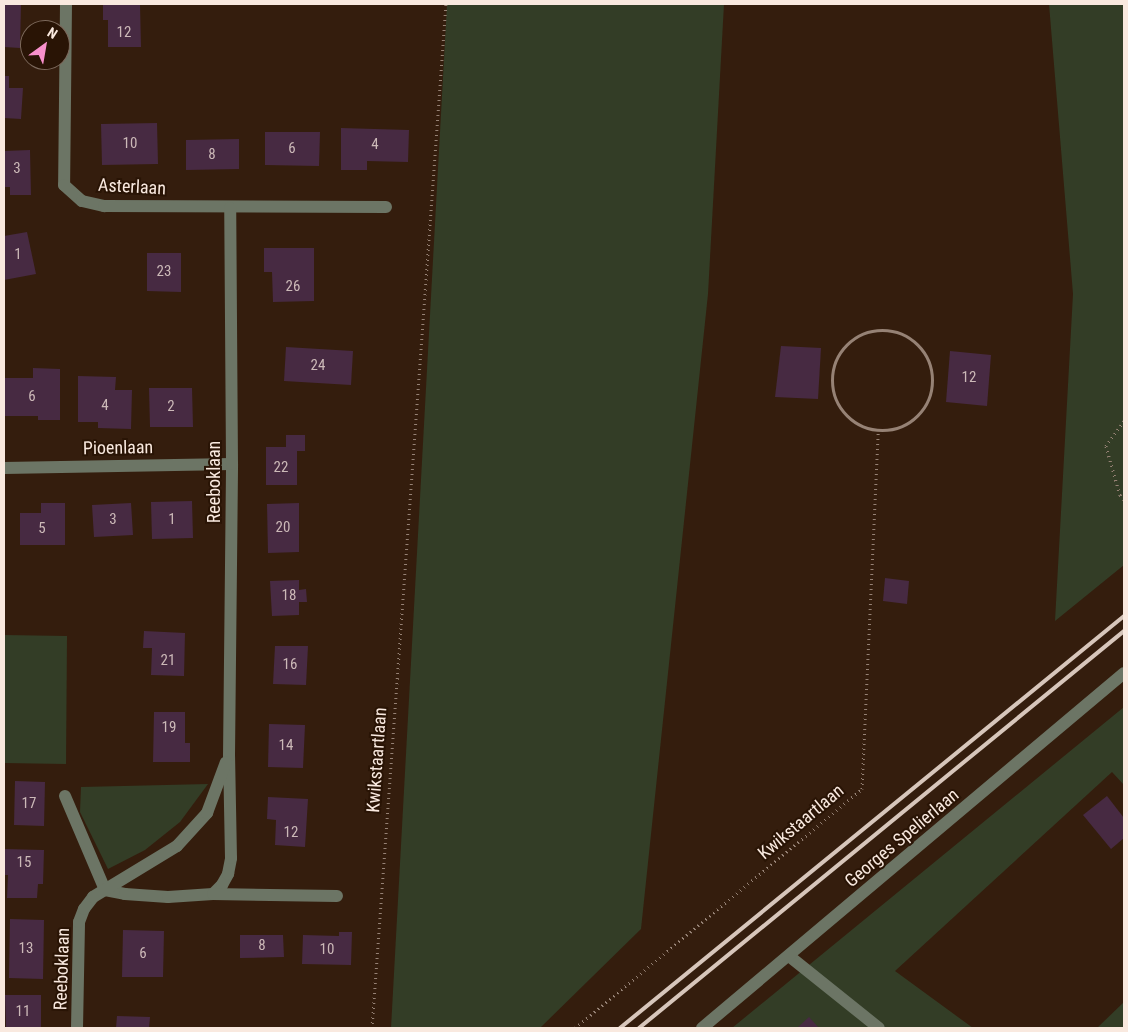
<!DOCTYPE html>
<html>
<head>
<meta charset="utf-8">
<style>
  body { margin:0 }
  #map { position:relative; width:1128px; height:1032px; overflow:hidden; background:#341d0d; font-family:"Roboto Condensed",sans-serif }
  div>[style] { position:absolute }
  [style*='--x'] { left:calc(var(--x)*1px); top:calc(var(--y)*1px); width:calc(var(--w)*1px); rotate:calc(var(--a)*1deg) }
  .green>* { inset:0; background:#333d26 }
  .building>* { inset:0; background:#472a42 }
  .path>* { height:3px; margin-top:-1.5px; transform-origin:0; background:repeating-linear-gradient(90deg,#968275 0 1px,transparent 0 5px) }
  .path>.ring { margin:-1.5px; padding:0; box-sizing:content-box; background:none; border:3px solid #968275; border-radius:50% }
  .minor>* { height:12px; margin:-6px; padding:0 6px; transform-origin:6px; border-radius:6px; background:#6c7565 }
  .rail>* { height:4px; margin:-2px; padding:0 2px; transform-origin:2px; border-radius:2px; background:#d7c6bb }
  span { translate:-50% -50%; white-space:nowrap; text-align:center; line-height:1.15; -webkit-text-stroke:4px #291405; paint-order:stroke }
  .number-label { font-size:15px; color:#ccb9b8 }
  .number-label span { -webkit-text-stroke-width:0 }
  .street-label { font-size:18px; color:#f9e9df }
  .frame { position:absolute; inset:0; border:5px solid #f9e9df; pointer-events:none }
  .north { position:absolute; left:20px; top:20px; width:50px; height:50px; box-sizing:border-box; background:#291405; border:1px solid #7c695c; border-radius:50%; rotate:32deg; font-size:14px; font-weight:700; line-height:20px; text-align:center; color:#f9e9df }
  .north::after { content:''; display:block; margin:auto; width:18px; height:22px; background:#f890cc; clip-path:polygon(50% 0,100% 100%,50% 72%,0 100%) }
</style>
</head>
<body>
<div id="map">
  <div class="green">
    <div style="clip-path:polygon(447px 4px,724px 4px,708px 294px,641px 929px,540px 1028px,391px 1028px)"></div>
    <div style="clip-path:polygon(1049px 4px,1124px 4px,1124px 565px,1055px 621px,1073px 294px)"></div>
    <div style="clip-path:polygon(4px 635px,67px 636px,66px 764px,4px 763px)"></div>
    <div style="clip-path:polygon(1124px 707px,1124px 785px,1112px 772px,895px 971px,973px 1028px,732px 1028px)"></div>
    <div style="clip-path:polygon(208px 784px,180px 822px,145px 850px,108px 869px,80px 812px,81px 787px)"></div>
    <div style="clip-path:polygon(1124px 1002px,1124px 1028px,1097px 1028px)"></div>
  </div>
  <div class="building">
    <div style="clip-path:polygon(4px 4px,21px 4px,20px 48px,4px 47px)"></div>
    <div style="clip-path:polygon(103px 4px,140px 4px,141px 47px,108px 47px,108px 20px,103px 20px)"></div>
    <div style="clip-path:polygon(4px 76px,9px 76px,9px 88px,23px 88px,21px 119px,4px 118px)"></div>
    <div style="clip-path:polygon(157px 123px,158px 164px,102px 165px,101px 124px)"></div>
    <div style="clip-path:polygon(341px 128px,409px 130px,408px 162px,367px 161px,367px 170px,341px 170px)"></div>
    <div style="clip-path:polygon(265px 132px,320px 132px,319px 166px,265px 165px)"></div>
    <div style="clip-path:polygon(239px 139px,239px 169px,186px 170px,186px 140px)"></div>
    <div style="clip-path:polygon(30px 150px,31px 195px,10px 195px,10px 187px,4px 187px,4px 151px)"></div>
    <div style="clip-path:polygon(27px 232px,36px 274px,4px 280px,4px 236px)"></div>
    <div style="clip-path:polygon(264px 248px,314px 248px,314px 301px,273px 302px,272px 272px,264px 272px)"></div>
    <div style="clip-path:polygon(147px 253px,181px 253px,181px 292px,147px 291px)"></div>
    <div style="clip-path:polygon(781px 346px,821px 348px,818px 399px,775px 397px)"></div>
    <div style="clip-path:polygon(286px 347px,353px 351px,351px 385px,284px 381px)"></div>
    <div style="clip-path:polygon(950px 351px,991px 355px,987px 406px,946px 402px)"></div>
    <div style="clip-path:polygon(33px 368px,60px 369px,60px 420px,38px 420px,38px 416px,4px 416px,4px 378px,33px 378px)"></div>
    <div style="clip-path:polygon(78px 376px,116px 377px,115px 390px,132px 390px,131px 429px,98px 428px,98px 422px,78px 422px)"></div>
    <div style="clip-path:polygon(149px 388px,192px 388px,193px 427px,150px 427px)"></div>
    <div style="clip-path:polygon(286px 435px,305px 435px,305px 451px,297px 451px,297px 485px,266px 485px,266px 447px,286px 447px)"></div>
    <div style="clip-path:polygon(192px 501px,193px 538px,152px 539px,151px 502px)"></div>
    <div style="clip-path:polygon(41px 503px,65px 503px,65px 545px,20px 545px,20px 513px,41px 513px)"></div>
    <div style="clip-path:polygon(131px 503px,133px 535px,94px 537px,92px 505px)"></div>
    <div style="clip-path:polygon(299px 503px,299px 552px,268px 553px,267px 504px)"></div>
    <div style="clip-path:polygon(885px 578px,909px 581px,907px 604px,883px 601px)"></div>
    <div style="clip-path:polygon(299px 580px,299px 590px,306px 589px,307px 602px,299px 602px,299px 615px,272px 616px,270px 581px)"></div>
    <div style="clip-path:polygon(144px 631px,185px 633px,184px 676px,151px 675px,152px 648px,143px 648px)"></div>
    <div style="clip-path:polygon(275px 646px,308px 646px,306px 685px,273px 684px)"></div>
    <div style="clip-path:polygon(154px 712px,185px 712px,185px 743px,190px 743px,190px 762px,153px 762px)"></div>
    <div style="clip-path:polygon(269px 724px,305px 725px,303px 768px,268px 767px)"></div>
    <div style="clip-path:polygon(15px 781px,45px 782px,44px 826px,14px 825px)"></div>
    <div style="clip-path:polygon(1107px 796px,1124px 818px,1124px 838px,1111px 849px,1083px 815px)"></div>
    <div style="clip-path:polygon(268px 797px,308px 799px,305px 847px,275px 845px,276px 820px,267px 819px)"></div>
    <div style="clip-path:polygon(4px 849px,44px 850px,43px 884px,38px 884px,37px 898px,7px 898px,8px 875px,4px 875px)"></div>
    <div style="clip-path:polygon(10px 919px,44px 920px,43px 979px,9px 978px)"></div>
    <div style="clip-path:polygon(123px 930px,164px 931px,163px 977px,122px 977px)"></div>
    <div style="clip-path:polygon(339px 932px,352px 932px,351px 965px,302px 964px,303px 935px,339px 936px)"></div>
    <div style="clip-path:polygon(240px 935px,283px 935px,284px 957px,240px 958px)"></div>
    <div style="clip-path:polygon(5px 995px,41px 995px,41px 1028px,6px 1028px)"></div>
    <div style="clip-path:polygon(117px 1016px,150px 1017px,149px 1028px,116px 1028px)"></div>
    <div style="clip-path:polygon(809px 1017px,819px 1028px,797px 1028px)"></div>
  </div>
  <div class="path">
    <div class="ring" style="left:832px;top:330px;width:97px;height:97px"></div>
    <div style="--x:1124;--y:421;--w:31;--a:126"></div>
    <div style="--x:1106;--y:446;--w:51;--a:74.1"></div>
    <div style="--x:1120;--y:495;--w:6;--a:51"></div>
    <div style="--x:372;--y:1028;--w:1027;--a:-85.87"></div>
    <div style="--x:575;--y:1028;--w:373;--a:-39.8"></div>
    <div style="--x:862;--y:789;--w:358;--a:-87.4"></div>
  </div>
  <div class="minor">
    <div style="--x:66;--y:4;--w:181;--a:90.6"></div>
    <div style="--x:64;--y:185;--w:24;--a:42"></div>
    <div style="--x:82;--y:201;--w:23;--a:13"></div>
    <div style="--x:104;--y:206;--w:282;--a:0.2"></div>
    <div style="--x:4;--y:468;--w:228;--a:-1"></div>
    <div style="--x:65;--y:796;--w:102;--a:66.9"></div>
    <div style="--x:105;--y:890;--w:20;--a:11"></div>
    <div style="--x:125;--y:894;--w:43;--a:4"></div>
    <div style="--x:168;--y:897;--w:45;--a:-3.8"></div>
    <div style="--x:213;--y:894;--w:13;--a:-45"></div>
    <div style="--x:222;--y:885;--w:13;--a:-61"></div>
    <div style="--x:228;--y:874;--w:16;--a:-79"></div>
    <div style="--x:231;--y:858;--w:102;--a:-91.1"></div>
    <div style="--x:229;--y:756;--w:292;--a:-89.4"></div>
    <div style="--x:232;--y:464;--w:256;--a:-90.4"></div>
    <div style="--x:213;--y:894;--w:124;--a:0.9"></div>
    <div style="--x:789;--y:956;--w:115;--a:38.7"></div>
    <div style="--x:77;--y:1028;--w:106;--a:-88.9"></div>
    <div style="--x:79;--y:922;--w:14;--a:-69"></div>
    <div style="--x:84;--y:909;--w:15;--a:-53"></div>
    <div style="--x:93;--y:897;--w:98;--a:-31.3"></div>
    <div style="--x:177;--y:846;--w:45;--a:-47.7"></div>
    <div style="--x:207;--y:813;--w:54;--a:-69.6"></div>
    <div style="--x:702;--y:1028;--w:551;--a:-40.07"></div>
  </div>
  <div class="rail">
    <div style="--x:620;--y:1028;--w:651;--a:-39.26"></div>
    <div style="--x:639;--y:1028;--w:627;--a:-39.3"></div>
  </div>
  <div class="number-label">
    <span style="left:124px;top:33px">12</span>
    <span style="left:130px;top:144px">10</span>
    <span style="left:375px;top:145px">4</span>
    <span style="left:292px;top:149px">6</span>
    <span style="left:212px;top:155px">8</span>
    <span style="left:17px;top:169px">3</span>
    <span style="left:18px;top:255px">1</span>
    <span style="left:164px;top:272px">23</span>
    <span style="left:293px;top:287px">26</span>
    <span style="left:318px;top:366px">24</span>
    <span style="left:969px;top:378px">12</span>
    <span style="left:32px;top:397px">6</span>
    <span style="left:105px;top:406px">4</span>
    <span style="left:171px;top:407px">2</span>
    <span style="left:281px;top:468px">22</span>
    <span style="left:113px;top:520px">3</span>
    <span style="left:172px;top:520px">1</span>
    <span style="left:283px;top:528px">20</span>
    <span style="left:42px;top:529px">5</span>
    <span style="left:289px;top:596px">18</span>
    <span style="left:168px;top:661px">21</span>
    <span style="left:290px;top:665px">16</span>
    <span style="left:169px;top:728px">19</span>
    <span style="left:286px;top:746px">14</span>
    <span style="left:29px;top:804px">17</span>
    <span style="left:291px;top:833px">12</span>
    <span style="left:24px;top:863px">15</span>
    <span style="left:262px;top:946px">8</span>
    <span style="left:26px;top:949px">13</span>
    <span style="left:327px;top:950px">10</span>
    <span style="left:143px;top:954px">6</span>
    <span style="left:23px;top:1012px">11</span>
  </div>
  <div class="street-label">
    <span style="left:132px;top:187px;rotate:3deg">Asterlaan</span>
    <span style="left:118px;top:448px;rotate:-1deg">Pioenlaan</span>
    <span style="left:214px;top:482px;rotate:-90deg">Reeboklaan</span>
    <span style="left:377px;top:760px;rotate:-86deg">Kwikstaartlaan</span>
    <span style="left:801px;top:822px;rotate:-40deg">Kwikstaartlaan</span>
    <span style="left:902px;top:838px;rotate:-40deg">Georges Spelierlaan</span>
    <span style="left:62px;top:969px;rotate:-88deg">Reeboklaan</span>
  </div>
  <div class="frame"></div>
  <div class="north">N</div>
</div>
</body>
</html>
